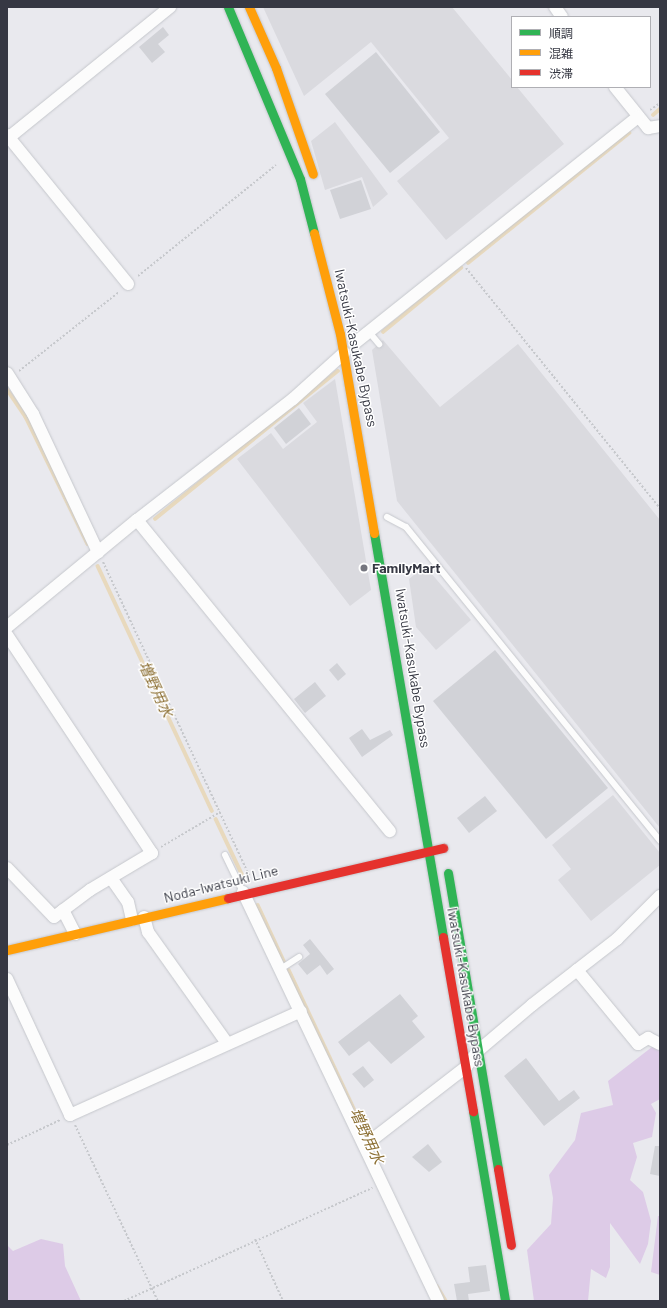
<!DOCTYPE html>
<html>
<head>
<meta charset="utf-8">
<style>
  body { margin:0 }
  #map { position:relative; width:667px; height:1308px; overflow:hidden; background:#e9e9ee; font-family:Barlow,"Noto Sans JP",sans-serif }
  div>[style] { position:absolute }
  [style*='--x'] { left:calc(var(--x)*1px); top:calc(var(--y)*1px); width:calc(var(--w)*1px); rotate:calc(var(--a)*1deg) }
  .green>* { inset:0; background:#ddcbe7 }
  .parking>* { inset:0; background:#dadadf }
  .stream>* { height:3.5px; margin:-1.75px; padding:0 1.75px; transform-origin:1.75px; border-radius:1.75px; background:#e8d9bd }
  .building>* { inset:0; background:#d1d2d7 }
  .path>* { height:2px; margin-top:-1px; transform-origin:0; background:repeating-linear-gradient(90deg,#c6c8cc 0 2px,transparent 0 4px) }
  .roads { filter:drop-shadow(0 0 1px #c5c7cc) drop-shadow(0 0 1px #c5c7cc) }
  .lane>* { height:6px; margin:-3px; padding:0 3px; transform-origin:3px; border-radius:3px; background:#fcfcfc }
  .street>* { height:12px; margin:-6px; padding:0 6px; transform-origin:6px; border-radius:6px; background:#fcfcfc }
  .fast>* { height:9px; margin:-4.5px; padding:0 4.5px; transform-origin:4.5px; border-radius:4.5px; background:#30b455 }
  .slow>* { height:9px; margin:-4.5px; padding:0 4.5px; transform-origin:4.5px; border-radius:4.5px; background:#ff9f0a }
  .jam>* { height:9px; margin:-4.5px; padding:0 4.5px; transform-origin:4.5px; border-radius:4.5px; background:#e5322d }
  .dots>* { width:11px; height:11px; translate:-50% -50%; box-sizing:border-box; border:2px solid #fff; border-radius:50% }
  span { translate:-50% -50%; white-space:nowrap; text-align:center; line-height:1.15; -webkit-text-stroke:3px #fff; paint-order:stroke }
  .street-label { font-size:14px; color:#363843 }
  .poi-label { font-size:14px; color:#363843; font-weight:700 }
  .left { translate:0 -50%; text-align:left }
  .water-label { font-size:15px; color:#8d7034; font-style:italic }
  .frame { position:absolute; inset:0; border:8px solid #363843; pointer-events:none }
  .legend { position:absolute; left:511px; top:16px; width:140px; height:72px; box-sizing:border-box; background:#fff; border:1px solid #afafb4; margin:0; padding:5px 7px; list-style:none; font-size:12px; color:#363843 }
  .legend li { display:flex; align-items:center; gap:8px; height:20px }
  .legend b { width:20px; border:1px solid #afafb4 }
</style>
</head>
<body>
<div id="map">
  <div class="green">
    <div style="clip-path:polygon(660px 1046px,660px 1099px,651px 1104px,656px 1113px,652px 1137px,633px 1143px,637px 1157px,630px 1180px,643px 1192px,651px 1221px,648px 1244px,640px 1264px,610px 1223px,610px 1267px,606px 1278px,591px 1269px,588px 1301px,534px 1301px,527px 1250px,551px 1224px,553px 1198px,549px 1175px,575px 1140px,581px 1113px,613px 1105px,608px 1081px,652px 1047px)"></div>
    <div style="clip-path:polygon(658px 1216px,660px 1216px,660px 1275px,651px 1272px)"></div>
    <div style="clip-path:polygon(41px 1239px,63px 1244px,65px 1266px,81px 1301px,7px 1301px,7px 1245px,13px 1251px)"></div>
  </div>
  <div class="parking">
    <div style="clip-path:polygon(263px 7px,452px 7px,512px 80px,512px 87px,517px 87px,564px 144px,446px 240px,397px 181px,449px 138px,371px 42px,304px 96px)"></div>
    <div style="clip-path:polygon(335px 122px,388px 194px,373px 207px,362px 177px,325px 190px,311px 141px)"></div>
    <div style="clip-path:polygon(383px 340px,440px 407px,518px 344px,660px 520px,660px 828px,397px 501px,372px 350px)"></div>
    <div style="clip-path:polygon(335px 379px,371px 590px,350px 606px,237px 459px,271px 433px,283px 449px,317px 422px,303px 403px)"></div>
    <div style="clip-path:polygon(425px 566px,471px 620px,436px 650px,416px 627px,409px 579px)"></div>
    <div style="clip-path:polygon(613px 795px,660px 853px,660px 865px,591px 921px,558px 880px,571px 869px,552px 845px)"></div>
  </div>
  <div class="stream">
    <div style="--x:653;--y:115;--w:9;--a:-41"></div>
    <div style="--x:468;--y:263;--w:207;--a:-38.9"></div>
    <div style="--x:383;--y:332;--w:101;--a:-39.4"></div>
    <div style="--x:7;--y:389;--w:34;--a:56"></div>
    <div style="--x:26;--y:417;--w:141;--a:64"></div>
    <div style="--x:155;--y:519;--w:235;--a:-39"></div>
    <div style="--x:98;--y:566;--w:270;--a:65"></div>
    <div style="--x:216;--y:819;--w:61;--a:64.7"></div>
    <div style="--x:258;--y:905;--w:62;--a:65.1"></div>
    <div style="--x:289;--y:970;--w:189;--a:64.9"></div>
    <div style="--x:437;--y:1286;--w:17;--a:59"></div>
  </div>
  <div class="building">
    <div style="clip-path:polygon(163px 27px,169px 35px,158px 44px,165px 52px,152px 63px,139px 47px)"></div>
    <div style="clip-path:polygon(376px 52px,440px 132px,390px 173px,325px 94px)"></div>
    <div style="clip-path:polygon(361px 180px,371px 209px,340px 219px,330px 190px)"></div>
    <div style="clip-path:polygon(299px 408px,311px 424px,286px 444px,274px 428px)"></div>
    <div style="clip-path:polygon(495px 650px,608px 788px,546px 839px,433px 701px)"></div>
    <div style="clip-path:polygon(337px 663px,346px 674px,338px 681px,329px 670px)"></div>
    <div style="clip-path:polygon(315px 682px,326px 696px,305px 713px,294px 699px)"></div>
    <div style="clip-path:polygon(362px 729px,370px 740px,390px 730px,393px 735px,362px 757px,349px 738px)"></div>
    <div style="clip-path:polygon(485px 796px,497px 811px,469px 833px,457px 818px)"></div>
    <div style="clip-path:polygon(310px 939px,334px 969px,327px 975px,320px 965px,307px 975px,298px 964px,310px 954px,303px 945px)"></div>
    <div style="clip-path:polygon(400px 994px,418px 1016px,412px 1021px,425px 1037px,391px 1064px,369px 1041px,349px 1056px,338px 1042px)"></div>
    <div style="clip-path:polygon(526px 1058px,559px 1101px,574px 1090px,580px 1098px,544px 1126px,504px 1076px)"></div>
    <div style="clip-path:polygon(363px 1066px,374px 1080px,364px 1088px,352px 1074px)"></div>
    <div style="clip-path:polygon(428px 1144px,442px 1162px,429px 1172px,412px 1157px)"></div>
    <div style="clip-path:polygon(655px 1146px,660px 1146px,660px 1176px,650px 1174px)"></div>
    <div style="clip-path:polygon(486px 1265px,490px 1291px,468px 1294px,469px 1301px,457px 1301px,454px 1284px,470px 1282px,468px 1267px)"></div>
  </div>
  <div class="path">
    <div style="--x:650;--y:110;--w:12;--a:-35"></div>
    <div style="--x:466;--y:268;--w:309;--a:51.1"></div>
    <div style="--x:138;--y:276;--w:177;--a:-38.8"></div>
    <div style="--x:19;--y:371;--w:127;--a:-38.3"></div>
    <div style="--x:103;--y:562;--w:348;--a:65"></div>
    <div style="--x:161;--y:847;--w:69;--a:-30.7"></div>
    <div style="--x:75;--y:1125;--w:195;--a:64.8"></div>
    <div style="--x:7;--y:1145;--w:59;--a:-25.3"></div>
    <div style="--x:255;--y:1239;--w:68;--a:65.7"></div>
    <div style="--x:124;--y:1301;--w:273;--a:-24.5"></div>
  </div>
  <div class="roads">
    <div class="lane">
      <div style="--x:369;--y:332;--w:16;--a:50"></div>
      <div style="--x:387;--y:517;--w:21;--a:28"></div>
      <div style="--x:406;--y:527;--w:404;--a:51"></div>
      <div style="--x:225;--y:855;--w:41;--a:64.1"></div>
      <div style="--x:279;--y:970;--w:24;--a:-33"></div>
    </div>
    <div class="street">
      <div style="--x:555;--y:7;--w:12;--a:55"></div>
      <div style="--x:615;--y:87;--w:53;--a:51.2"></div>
      <div style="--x:648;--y:128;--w:12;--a:-9"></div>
      <div style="--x:7;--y:135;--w:192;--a:50.9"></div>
      <div style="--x:7;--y:139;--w:210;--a:-39"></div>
      <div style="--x:356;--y:342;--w:361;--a:-38.6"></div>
      <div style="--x:7;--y:373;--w:49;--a:57.6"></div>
      <div style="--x:33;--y:414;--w:153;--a:64.8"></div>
      <div style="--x:137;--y:520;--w:401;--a:50.9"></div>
      <div style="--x:7;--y:627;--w:168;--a:-39.5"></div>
      <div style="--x:137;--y:520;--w:197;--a:-37.8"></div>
      <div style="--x:293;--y:399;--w:69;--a:-42"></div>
      <div style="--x:7;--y:635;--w:262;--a:56.4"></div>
      <div style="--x:152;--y:853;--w:72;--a:149.2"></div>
      <div style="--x:90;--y:890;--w:45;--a:143.1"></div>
      <div style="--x:54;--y:917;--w:68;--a:-133.8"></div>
      <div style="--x:111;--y:878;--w:29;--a:55"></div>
      <div style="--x:128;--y:902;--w:18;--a:77"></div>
      <div style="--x:243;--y:892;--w:453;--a:64.5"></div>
      <div style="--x:63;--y:910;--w:27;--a:63"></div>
      <div style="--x:144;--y:917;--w:16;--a:75"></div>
      <div style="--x:148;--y:932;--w:136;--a:54.6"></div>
      <div style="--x:577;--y:970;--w:96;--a:50.5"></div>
      <div style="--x:638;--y:1044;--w:12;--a:-31"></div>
      <div style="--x:648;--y:1038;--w:13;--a:27"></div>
      <div style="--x:7;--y:979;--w:150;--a:65.1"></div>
      <div style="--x:70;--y:1115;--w:253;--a:-24.2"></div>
      <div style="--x:373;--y:1139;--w:118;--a:-37.7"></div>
      <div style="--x:466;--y:1067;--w:21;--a:-53"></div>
      <div style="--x:479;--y:1050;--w:70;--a:-40.3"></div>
      <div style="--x:532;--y:1005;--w:108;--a:-37.8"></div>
      <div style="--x:617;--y:939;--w:61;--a:-45"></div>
    </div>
    <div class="fast">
      <div style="--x:228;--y:7;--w:186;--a:67.3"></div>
      <div style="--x:300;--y:179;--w:56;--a:75.5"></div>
      <div style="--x:374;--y:533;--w:410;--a:80.3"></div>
      <div style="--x:448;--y:873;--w:300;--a:80.4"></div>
      <div style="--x:473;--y:1111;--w:193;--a:80.4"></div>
    </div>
    <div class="slow">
      <div style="--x:249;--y:7;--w:67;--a:66.1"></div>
      <div style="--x:276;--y:68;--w:112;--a:70.8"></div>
      <div style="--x:314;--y:233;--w:104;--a:75.6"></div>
      <div style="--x:340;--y:334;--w:202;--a:80.3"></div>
      <div style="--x:7;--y:950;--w:227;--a:-13.2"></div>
    </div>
    <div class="jam">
      <div style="--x:228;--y:898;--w:221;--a:-13.1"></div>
      <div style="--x:443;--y:937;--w:177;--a:80.2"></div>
      <div style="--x:498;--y:1169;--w:77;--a:80.3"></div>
    </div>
  </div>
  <div class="dots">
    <div style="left:364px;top:568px;background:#75767f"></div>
  </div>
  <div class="street-label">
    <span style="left:356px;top:348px;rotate:78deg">Iwatsuki-Kasukabe Bypass</span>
    <span style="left:413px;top:668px;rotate:81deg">Iwatsuki-Kasukabe Bypass</span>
    <span style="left:221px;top:884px;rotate:-14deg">Noda-Iwatsuki Line</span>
    <span style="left:466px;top:987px;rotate:80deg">Iwatsuki-Kasukabe Bypass</span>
  </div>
  <div class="poi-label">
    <span class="left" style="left:372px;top:568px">FamilyMart</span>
  </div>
  <div class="water-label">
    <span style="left:156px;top:689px;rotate:65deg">増野用水</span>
    <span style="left:367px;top:1136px;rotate:65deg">増野用水</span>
  </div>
  <div class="frame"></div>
  <ul class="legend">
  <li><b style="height:5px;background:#30b455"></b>順調</li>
  <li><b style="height:5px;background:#ff9f0a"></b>混雑</li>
  <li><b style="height:5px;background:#e5322d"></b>渋滞</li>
  </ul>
</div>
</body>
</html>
